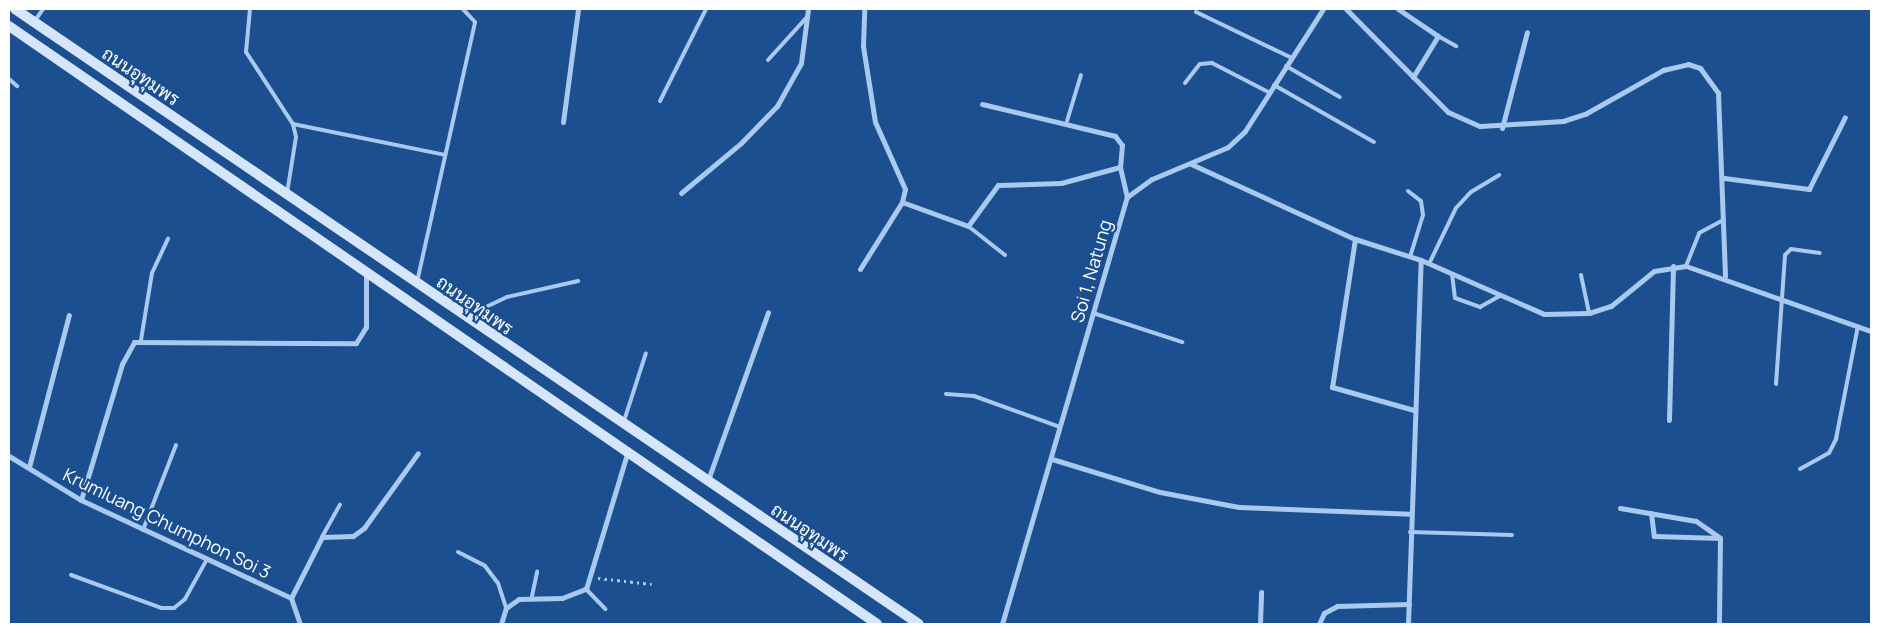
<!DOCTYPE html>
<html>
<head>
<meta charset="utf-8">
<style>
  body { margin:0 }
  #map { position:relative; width:1880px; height:633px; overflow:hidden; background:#1b4f8f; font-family:Manrope,Sarabun,sans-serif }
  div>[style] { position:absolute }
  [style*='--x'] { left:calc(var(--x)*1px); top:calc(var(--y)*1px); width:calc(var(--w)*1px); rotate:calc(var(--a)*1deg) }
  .path>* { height:2.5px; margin-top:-1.25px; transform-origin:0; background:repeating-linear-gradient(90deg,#a9c9ee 0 2.5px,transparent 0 6.5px) }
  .lane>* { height:4px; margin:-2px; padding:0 2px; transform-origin:2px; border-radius:2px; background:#a9c9ee }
  .street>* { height:5px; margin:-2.5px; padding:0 2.5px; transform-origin:2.5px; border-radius:2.5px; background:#a9c9ee }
  .secondary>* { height:10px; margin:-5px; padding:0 5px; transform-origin:5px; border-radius:5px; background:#d6e6fa }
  span { translate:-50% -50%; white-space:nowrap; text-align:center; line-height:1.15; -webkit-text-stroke:4.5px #1b4f8f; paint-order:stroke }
  .street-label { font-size:18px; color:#fff }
  .frame { position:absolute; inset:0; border:10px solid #fff; pointer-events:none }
</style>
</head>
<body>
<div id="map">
  <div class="path">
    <div style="--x:598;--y:578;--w:54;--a:6.3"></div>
  </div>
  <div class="lane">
    <div style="--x:250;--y:9;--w:43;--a:95.3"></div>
    <div style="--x:246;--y:52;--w:86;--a:56.9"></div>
    <div style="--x:293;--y:124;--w:13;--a:77"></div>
    <div style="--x:296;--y:137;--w:57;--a:99.1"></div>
    <div style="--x:1196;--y:12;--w:106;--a:25.6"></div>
    <div style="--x:34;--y:22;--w:16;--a:-55"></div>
    <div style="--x:1438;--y:36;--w:21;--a:29"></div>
    <div style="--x:768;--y:60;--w:58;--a:-47.8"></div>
    <div style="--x:1286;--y:66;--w:62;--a:29.9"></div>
    <div style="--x:9;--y:79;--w:11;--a:41"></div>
    <div style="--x:1185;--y:83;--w:24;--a:-52"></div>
    <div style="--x:1200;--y:64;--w:12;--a:-5"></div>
    <div style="--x:1212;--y:63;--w:65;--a:27.3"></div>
    <div style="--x:1274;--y:85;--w:115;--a:29.7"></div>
    <div style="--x:660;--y:101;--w:103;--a:-63.4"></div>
    <div style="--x:1067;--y:121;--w:48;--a:-73.1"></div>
    <div style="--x:293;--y:124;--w:155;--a:11.5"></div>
    <div style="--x:1408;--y:191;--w:16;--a:38"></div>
    <div style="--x:1421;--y:201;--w:14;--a:82"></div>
    <div style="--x:1423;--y:215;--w:44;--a:107.2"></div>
    <div style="--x:968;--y:226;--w:47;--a:38.1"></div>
    <div style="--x:1429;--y:264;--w:62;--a:-64.3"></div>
    <div style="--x:1456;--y:208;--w:22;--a:-47"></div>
    <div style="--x:1471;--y:192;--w:33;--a:-31"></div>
    <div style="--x:1686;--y:266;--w:35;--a:-68"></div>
    <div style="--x:1699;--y:233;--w:27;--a:-28"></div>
    <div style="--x:1452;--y:274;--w:24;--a:83"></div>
    <div style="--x:1455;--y:298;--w:27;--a:20"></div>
    <div style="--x:1480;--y:307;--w:23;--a:-29"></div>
    <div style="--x:1581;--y:275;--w:39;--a:78"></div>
    <div style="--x:417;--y:282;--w:266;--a:-77.4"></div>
    <div style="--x:475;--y:22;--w:18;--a:-133"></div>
    <div style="--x:1093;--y:313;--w:94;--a:18"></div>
    <div style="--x:469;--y:315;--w:42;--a:-25.3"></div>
    <div style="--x:507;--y:297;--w:73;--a:-12.7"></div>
    <div style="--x:141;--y:340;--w:68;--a:-80.7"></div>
    <div style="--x:152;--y:273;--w:38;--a:-65"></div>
    <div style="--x:1776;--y:384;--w:129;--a:-86"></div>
    <div style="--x:1785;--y:255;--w:8;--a:-45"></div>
    <div style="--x:1791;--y:249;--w:29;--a:8"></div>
    <div style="--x:946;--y:394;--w:28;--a:4"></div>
    <div style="--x:974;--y:396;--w:91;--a:19.8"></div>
    <div style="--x:624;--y:421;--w:71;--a:-72.1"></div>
    <div style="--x:1800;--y:469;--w:33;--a:-29"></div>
    <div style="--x:1829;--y:453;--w:16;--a:-63"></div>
    <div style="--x:1836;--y:439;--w:115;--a:-79"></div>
    <div style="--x:143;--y:530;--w:91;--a:-68.8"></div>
    <div style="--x:1410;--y:532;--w:102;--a:1.7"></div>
    <div style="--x:322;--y:537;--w:37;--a:-61"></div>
    <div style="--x:458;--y:552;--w:30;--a:27"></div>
    <div style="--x:485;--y:566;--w:21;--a:53"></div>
    <div style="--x:498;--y:583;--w:26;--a:72"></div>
    <div style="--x:71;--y:575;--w:96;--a:20.1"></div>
    <div style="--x:161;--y:608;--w:13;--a:0"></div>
    <div style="--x:174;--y:608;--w:14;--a:-39"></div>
    <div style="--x:185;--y:599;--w:43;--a:-61.1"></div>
    <div style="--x:586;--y:589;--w:28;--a:46"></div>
    <div style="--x:532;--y:596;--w:25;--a:-78"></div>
  </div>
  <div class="street">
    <div style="--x:1346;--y:9;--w:145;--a:45.3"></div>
    <div style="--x:1448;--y:112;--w:35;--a:24"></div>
    <div style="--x:1480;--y:126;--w:83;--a:-3.4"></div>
    <div style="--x:1563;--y:121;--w:23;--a:-18"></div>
    <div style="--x:1585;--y:114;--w:90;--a:-29.4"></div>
    <div style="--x:1663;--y:70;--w:26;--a:-13"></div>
    <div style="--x:1688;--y:64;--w:13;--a:18"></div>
    <div style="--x:1700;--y:68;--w:31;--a:54"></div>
    <div style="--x:1718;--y:93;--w:183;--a:87.8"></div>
    <div style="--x:1398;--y:9;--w:48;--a:34"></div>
    <div style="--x:1438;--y:36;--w:48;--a:121.4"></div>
    <div style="--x:982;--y:104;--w:137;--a:13.5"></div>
    <div style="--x:1115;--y:136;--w:11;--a:52"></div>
    <div style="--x:1122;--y:145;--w:22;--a:95"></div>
    <div style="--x:1120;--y:167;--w:31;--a:77"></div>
    <div style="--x:563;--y:122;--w:114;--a:-82.4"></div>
    <div style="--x:1502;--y:128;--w:99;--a:-75.4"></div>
    <div style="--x:1191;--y:164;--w:180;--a:24.6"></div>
    <div style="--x:1355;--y:239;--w:69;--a:17.7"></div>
    <div style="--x:1421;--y:260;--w:134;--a:23.7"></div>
    <div style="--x:1544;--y:314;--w:45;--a:-1.3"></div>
    <div style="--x:1589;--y:313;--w:23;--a:-18"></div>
    <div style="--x:1611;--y:306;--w:55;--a:-39.1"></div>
    <div style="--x:1654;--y:271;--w:32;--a:-9"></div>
    <div style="--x:1686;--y:266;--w:196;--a:19.4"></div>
    <div style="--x:1724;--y:178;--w:86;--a:7.4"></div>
    <div style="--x:1809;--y:189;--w:80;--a:-63.4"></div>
    <div style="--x:681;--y:193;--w:78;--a:-39.8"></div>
    <div style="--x:741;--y:143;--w:52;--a:-45.8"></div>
    <div style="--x:777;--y:106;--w:49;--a:-60.8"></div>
    <div style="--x:801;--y:63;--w:54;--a:-82.6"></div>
    <div style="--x:902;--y:202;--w:70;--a:20"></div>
    <div style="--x:968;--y:226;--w:51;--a:-53.8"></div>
    <div style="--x:998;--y:185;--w:63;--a:-1.8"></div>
    <div style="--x:1061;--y:183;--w:61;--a:-15.2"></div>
    <div style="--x:1355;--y:239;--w:150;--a:98.8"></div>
    <div style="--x:1332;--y:387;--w:85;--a:15.7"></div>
    <div style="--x:860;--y:269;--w:79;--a:-57.9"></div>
    <div style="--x:902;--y:202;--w:13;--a:-77"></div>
    <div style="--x:905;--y:189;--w:73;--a:-114.1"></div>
    <div style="--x:875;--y:122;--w:77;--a:-99"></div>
    <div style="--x:863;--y:46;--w:37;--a:-88"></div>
    <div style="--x:1669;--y:420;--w:154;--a:-88.5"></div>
    <div style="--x:9;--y:456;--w:84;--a:31.4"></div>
    <div style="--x:81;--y:500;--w:232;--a:25"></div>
    <div style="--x:291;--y:598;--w:28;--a:71"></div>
    <div style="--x:1052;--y:459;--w:113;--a:17"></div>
    <div style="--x:1160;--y:492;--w:80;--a:10.8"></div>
    <div style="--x:1239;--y:507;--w:171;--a:2.3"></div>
    <div style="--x:29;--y:467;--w:157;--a:-75.3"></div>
    <div style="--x:708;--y:480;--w:178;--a:-70.3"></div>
    <div style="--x:81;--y:500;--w:142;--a:-73.2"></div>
    <div style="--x:122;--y:364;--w:25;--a:-61"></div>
    <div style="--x:134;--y:342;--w:222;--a:0.3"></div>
    <div style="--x:356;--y:343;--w:19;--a:-58"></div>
    <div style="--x:366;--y:327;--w:53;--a:-90"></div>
    <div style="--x:1620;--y:508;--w:77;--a:9.7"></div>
    <div style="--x:1696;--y:521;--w:29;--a:35"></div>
    <div style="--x:1720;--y:538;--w:86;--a:90.7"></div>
    <div style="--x:1651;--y:513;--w:23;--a:83"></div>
    <div style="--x:1654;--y:536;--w:66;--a:1.7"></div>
    <div style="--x:291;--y:598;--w:68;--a:-63.1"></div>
    <div style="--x:322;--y:537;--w:31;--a:-2"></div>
    <div style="--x:353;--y:536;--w:14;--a:-36"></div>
    <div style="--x:364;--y:528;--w:92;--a:-54.2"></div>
    <div style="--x:501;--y:624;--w:17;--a:-73"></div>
    <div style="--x:506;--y:608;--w:16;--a:-35"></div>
    <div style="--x:519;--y:599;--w:43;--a:-1.3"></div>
    <div style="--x:562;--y:598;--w:26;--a:-21"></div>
    <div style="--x:586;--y:589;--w:141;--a:-73.1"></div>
    <div style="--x:1002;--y:624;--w:445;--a:-73.7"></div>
    <div style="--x:1127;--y:197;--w:31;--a:-36"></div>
    <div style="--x:1152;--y:179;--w:82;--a:-22.8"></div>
    <div style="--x:1228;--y:147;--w:23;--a:-43"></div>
    <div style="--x:1245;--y:131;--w:145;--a:-57.4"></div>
    <div style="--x:1260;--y:624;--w:32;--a:-88"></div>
    <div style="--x:1319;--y:624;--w:12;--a:-66"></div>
    <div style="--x:1324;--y:613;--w:15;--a:-28"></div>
    <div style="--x:1337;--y:606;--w:72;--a:-1.6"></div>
    <div style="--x:1408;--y:624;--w:364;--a:-88"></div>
  </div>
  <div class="secondary">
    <div style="--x:15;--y:9;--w:1093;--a:34.23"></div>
    <div style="--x:9;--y:26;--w:1054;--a:34.56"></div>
  </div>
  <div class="street-label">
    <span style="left:141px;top:76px;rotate:34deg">ถนนอุทุมพร</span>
    <span style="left:1091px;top:271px;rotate:-74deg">Soi 1, Natung</span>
    <span style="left:475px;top:305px;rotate:35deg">ถนนอุทุมพร</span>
    <span style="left:167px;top:523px;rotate:26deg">Krumluang Chumphon Soi 3</span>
    <span style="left:810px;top:532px;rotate:34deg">ถนนอุทุมพร</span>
  </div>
  <div class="frame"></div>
</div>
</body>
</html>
